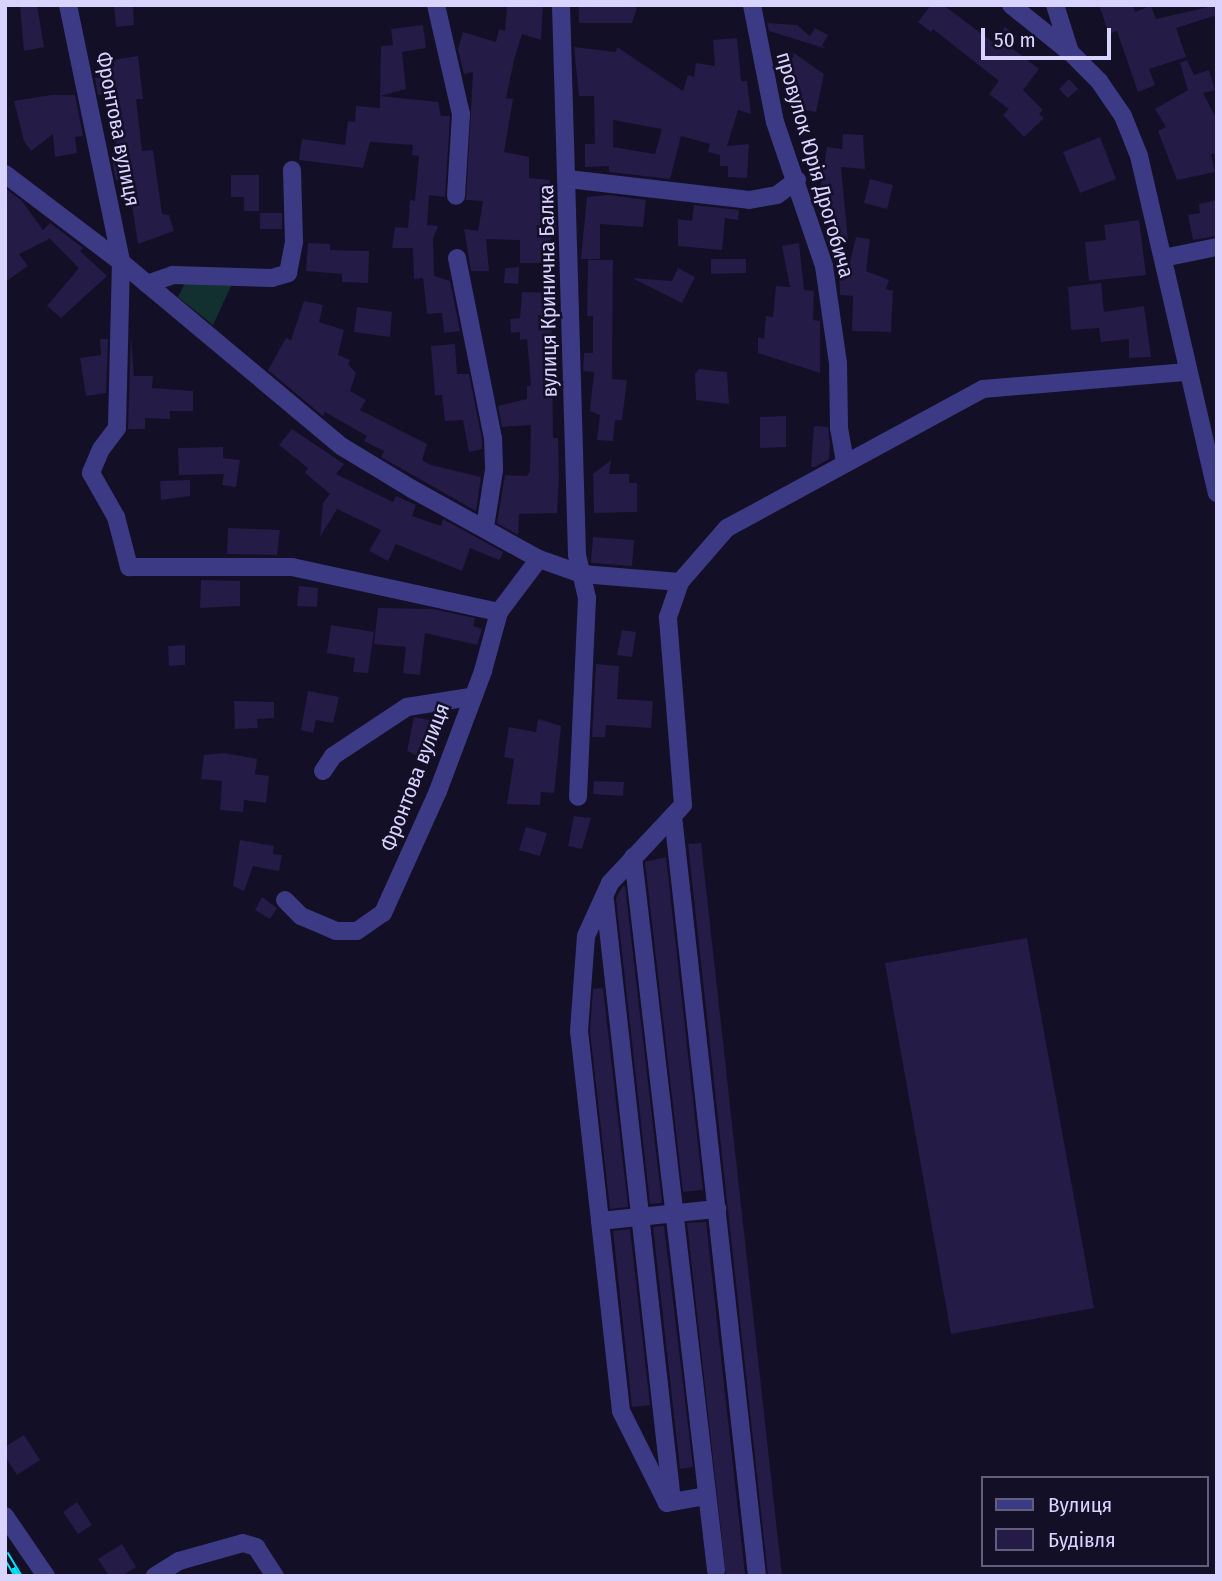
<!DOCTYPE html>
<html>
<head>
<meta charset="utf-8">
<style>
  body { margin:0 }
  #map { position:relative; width:1222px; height:1581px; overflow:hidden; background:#130f26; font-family:"Fira Sans Condensed",sans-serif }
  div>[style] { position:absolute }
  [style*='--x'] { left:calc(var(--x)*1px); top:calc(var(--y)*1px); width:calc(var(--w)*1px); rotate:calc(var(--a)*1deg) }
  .green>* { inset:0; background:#12302f }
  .building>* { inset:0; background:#241b47 }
  .minor>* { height:18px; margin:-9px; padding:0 9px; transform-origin:9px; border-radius:9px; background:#3d3a85 }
  .rail>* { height:8px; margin-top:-4px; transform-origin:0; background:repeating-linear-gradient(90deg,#130f26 0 16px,#00e5ff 0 32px); box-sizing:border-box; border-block:2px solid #00e5ff }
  span { translate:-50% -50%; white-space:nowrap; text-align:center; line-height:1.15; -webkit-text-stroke:5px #130f26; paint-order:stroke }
  .street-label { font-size:21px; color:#d9d4ff }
  .frame { position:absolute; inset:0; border:7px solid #d9d4ff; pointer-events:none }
  .legend { position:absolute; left:981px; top:1476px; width:228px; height:91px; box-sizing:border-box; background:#130f26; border:2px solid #625e7d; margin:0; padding:9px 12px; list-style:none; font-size:21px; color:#d9d4ff }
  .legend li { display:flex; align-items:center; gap:14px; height:35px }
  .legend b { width:35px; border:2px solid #625e7d }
  .scale { position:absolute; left:981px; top:28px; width:130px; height:32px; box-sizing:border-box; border:4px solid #d9d4ff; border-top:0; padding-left:9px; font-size:21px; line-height:24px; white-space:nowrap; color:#d9d4ff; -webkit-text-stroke:5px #130f26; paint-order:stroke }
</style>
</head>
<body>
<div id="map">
  <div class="green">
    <div style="clip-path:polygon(186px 281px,232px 284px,213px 325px,178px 297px)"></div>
  </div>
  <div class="building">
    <div style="clip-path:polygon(20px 5px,37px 5px,44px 47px,24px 51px)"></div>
    <div style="clip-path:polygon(114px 5px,133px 5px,134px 25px,116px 27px)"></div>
    <div style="clip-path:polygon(507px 5px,543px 6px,541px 40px,522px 34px,514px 60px,506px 98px,513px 99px,504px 152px,529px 157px,529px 178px,550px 180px,547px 214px,556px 214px,556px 230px,551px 229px,551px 263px,520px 263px,520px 240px,486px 239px,489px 271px,471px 271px,464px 229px,478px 231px,483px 201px,466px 200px,473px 72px,464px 74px,458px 49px,463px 32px,496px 42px,499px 29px,505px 31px)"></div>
    <div style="clip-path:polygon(579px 5px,628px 5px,637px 8px,632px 23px,579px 23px)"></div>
    <div style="clip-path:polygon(931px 5px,943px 5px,994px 43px,1005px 27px,1017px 36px,1009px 46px,1039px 69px,1023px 90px,1043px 110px,1039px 114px,1044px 118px,1024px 137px,1003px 115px,1009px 109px,989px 94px,999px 81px,933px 29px,931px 32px,918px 22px)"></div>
    <div style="clip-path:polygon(1099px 5px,1133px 5px,1135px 12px,1151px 6px,1156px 19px,1217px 5px,1217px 15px,1176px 28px,1186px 57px,1149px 69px,1155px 85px,1138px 92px,1117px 31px,1109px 34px)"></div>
    <div style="clip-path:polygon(767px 23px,797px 25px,810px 36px,815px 28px,828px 35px,822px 46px,827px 49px,769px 31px)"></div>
    <div style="clip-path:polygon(423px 25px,426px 48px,402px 52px,406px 89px,380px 96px,381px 46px,393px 45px,391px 29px)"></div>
    <div style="clip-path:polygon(evenodd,737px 38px,741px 81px,747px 81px,751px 114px,738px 110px,727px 146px,749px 144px,747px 178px,728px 177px,728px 166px,720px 166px,720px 155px,708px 152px,710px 144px,681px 136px,670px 179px,609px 172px,609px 166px,585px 167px,585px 144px,595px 144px,594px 96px,579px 96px,574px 47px,616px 52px,617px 47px,683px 91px,688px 75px,694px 77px,696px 63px,715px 66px,713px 40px,737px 38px,613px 120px,662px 129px,655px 154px,613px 147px,613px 120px)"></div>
    <div style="clip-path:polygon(794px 53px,824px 74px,816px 112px,794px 108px,795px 85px,785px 82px)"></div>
    <div style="clip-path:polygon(138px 56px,143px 99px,136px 99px,142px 151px,153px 150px,162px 214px,169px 215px,174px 231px,138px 244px,128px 179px,116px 180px,113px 166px,112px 153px,117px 153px,111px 94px,98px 95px,95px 78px,107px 76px,106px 67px,115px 66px,113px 60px)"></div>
    <div style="clip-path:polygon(1187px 60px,1194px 75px,1209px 70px,1215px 90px,1203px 93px,1217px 120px,1217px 153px,1211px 154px,1215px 172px,1177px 180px,1158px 131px,1166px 127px,1155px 109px,1188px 90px,1180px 63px)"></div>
    <div style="clip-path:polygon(1069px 79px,1078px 89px,1068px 98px,1059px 89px)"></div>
    <div style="clip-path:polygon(51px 95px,75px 95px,83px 136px,75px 137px,77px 153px,55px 157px,53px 134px,31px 151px,24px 141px,14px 101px)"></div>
    <div style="clip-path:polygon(380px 96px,438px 102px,441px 116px,450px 116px,445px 197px,429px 195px,427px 225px,438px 226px,433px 239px,434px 276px,450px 281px,460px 331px,444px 333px,442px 313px,427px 314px,423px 278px,414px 279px,413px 248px,392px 248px,395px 227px,408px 228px,410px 200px,415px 201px,419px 156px,412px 155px,413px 145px,370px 142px,363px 168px,299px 160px,302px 139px,345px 145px,348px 121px,355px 122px,356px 106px,380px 108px)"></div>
    <div style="clip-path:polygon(843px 134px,863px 135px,865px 169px,841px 167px,848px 241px,827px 241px,828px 214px,824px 214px,821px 185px,827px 147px,842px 149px)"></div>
    <div style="clip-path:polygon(1100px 137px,1116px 179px,1080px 193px,1063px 152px)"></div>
    <div style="clip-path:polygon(231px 175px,259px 175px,259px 211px,244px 211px,244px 197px,231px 197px)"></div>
    <div style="clip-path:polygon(870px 179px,893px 185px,887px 209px,864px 203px)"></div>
    <div style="clip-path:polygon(5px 188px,22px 201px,43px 230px,50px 223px,83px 248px,80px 251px,107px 276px,61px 318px,47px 306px,79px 268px,47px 236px,49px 239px,19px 254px,28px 266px,5px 282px)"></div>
    <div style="clip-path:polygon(609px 195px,646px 200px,643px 227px,600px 224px,600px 259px,581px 259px,587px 197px)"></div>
    <div style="clip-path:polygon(1217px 200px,1217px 236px,1193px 240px,1188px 215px,1200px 213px,1199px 204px)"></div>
    <div style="clip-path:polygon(694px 205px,739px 210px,738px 220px,725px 218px,722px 250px,678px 246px,678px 219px,692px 221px)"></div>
    <div style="clip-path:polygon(260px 213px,282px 213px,282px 229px,260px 229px)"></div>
    <div style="clip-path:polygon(1139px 220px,1146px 275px,1089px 281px,1085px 242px,1106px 240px,1104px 225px)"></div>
    <div style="clip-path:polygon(856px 237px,870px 239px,866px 271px,889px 280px,886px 289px,893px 291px,891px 332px,852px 331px,853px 296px,840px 295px,839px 273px,847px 274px)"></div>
    <div style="clip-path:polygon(308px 243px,330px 244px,330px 250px,369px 251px,368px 283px,342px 282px,342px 274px,306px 271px)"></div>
    <div style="clip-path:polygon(799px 243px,804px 290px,814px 291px,813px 320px,820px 321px,820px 373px,758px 353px,758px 337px,764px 339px,766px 316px,773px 317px,776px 286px,790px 287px,782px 246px)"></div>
    <div style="clip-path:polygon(711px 259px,746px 259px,746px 273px,711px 274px)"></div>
    <div style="clip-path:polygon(588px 260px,613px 260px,612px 379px,627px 380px,622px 420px,615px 420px,613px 441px,597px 440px,600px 415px,590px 411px,594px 372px,583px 371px,584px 353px,593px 353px,593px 316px,587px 316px)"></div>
    <div style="clip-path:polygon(519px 267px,518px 284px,504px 283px,505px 268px)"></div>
    <div style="clip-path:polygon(678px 268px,695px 277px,682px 303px,632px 278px,672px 281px)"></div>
    <div style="clip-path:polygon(1101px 283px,1104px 312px,1144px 306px,1151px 357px,1129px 358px,1129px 339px,1101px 342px,1099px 328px,1071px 330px,1068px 287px)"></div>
    <div style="clip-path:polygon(522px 292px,551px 293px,553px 438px,558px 438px,559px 477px,557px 513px,519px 514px,518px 535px,497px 523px,505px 475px,527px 476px,530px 471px,531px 425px,502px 427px,498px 406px,527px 399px,527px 386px,531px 386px,527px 339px,520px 340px,520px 332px,511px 333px,510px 319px,520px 318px)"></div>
    <div style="clip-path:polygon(304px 301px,323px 305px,319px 322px,344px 330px,338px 355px,350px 360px,348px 364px,356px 373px,350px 391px,366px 400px,360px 410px,427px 444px,422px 460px,431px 465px,481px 477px,476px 511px,381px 457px,384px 451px,364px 441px,367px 436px,325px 412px,323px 416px,268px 370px,286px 338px,291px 340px)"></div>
    <div style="clip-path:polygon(357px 307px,392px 312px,390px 337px,354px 332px)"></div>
    <div style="clip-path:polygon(131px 337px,134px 376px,153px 376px,152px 388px,193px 391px,193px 411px,170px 411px,170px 419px,145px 418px,145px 429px,128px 429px)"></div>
    <div style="clip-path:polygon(100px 339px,108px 339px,106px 393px,86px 396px,80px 358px,101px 355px)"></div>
    <div style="clip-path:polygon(455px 344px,457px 374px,469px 374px,482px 439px,482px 449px,469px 452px,463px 420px,445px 421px,442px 395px,435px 395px,431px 346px)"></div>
    <div style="clip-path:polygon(699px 369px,727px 372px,729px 404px,696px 400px,695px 374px)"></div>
    <div style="clip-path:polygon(786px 416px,786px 447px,760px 448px,760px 417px)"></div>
    <div style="clip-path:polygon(814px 426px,828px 427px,830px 445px,829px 459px,815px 467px,811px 467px)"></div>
    <div style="clip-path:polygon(292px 429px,344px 464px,336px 474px,393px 502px,396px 496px,416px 505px,412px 516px,441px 526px,443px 519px,503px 552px,501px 557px,499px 560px,470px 548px,462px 571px,396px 544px,388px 561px,369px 551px,381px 530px,337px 509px,320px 537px,323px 503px,330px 494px,305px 473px,308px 468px,279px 445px)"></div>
    <div style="clip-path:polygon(223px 447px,223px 458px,240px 460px,236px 487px,222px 485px,224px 474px,179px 475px,178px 448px)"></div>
    <div style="clip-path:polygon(611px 460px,609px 474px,629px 474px,629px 483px,637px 483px,637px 512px,594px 513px,593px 474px)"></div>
    <div style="clip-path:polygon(190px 480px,190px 496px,161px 500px,160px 481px)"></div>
    <div style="clip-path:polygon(228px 528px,280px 530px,277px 555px,227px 554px)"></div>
    <div style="clip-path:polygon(593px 537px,634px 540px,632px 566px,591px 563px)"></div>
    <div style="clip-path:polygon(201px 580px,240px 581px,240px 606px,200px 608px)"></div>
    <div style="clip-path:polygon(299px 586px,318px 588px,317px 607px,297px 606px)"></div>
    <div style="clip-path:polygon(378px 608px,433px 609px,475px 618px,473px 626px,482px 629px,477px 645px,425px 633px,420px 675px,403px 673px,406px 647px,374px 644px)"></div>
    <div style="clip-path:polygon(331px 625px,374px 632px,368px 673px,353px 672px,355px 658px,327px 653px)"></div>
    <div style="clip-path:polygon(622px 630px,636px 632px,632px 657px,617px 655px)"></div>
    <div style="clip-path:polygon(185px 645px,185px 665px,169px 666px,168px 646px)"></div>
    <div style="clip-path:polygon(596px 664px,619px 666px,617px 699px,653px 701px,651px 728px,606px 725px,605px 737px,592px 737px)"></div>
    <div style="clip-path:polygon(308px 691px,339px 697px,333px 723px,316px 720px,313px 733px,301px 730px)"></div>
    <div style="clip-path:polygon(234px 701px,274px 702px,274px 718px,257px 719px,258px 728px,235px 729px)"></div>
    <div style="clip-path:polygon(414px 717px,439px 722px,431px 756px,424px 759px,407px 751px)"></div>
    <div style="clip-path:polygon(538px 719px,561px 726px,554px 793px,541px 792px,540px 805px,507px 804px,514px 759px,504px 757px,509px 727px,536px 732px)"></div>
    <div style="clip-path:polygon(224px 753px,257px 759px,255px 774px,269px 776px,266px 803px,244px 800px,243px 812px,220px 810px,222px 781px,201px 779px,204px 755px)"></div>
    <div style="clip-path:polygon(594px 781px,624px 782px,623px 796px,593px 794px)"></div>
    <div style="clip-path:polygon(574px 816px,591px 818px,582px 849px,568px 846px)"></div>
    <div style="clip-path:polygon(526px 827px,547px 833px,540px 856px,519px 850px)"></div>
    <div style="clip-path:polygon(240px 840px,274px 846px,273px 854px,282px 855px,279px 871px,253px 866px,244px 891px,233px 886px)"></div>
    <div style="clip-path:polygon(701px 843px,782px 1576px,768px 1576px,688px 844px)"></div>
    <div style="clip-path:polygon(666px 857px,703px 1190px,683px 1192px,645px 862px)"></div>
    <div style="clip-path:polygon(623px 886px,625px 886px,662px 1203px,650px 1204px,616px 898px)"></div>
    <div style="clip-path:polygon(262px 897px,277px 908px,270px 919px,255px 910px)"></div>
    <div style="clip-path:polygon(1027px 938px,1094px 1308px,951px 1334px,885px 963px)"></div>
    <div style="clip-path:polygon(603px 988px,628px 1207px,610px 1209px,590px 1031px,593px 989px)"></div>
    <div style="clip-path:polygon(706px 1222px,745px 1574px,734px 1576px,726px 1576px,687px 1223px)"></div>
    <div style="clip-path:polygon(664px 1226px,693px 1467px,680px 1469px,653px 1227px)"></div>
    <div style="clip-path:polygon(630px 1229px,650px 1405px,632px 1407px,613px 1231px)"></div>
    <div style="clip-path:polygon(24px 1435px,40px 1460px,17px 1475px,5px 1457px,5px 1447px)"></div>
    <div style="clip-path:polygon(77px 1502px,92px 1525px,78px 1534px,63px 1512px)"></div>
    <div style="clip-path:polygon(122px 1544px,136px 1567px,122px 1576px,109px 1576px,98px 1559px)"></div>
  </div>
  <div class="minor">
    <div style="--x:68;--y:5;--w:262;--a:78.3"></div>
    <div style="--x:121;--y:262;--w:166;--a:91.4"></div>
    <div style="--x:117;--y:428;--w:26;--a:127"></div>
    <div style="--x:101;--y:449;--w:26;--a:113"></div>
    <div style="--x:91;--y:473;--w:51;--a:60.4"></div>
    <div style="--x:116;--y:517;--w:52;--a:75.4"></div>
    <div style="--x:129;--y:567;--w:163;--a:0"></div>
    <div style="--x:292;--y:567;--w:212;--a:12.3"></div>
    <div style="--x:436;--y:5;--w:112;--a:77.1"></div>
    <div style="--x:461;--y:114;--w:82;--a:93.5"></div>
    <div style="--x:561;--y:5;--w:550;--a:88.33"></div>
    <div style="--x:577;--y:555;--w:44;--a:76.9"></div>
    <div style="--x:587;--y:598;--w:199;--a:92.6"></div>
    <div style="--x:752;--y:5;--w:119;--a:78.9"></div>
    <div style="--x:775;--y:122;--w:152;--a:71.2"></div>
    <div style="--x:824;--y:266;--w:98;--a:81.8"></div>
    <div style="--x:838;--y:363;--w:65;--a:89.1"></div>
    <div style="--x:839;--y:428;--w:35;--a:80"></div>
    <div style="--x:1011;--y:5;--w:77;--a:38.7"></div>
    <div style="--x:1071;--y:53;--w:40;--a:45"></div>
    <div style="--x:1099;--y:81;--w:42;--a:55.6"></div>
    <div style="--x:1123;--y:116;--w:43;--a:68.2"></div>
    <div style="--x:1139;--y:156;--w:346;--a:77"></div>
    <div style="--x:1055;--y:5;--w:49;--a:72.3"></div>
    <div style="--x:5;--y:174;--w:146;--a:37.2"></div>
    <div style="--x:121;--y:262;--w:287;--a:39.9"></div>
    <div style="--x:341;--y:446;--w:83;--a:31.2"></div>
    <div style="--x:412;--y:489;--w:145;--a:28.9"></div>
    <div style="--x:539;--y:559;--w:46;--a:19.2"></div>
    <div style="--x:582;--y:574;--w:98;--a:4.7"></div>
    <div style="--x:568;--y:179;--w:182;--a:6.6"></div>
    <div style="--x:749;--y:200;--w:28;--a:-10"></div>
    <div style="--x:777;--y:195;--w:25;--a:-37"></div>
    <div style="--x:457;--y:258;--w:184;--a:78.7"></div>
    <div style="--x:493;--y:438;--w:32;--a:88"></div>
    <div style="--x:494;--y:470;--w:58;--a:99"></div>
    <div style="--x:1163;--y:258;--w:55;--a:-11.5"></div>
    <div style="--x:147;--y:284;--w:28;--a:-19"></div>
    <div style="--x:173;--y:275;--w:99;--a:1.7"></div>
    <div style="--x:272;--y:278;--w:17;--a:-17"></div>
    <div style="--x:288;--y:273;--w:32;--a:-79"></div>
    <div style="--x:294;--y:242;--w:72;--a:-91.6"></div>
    <div style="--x:323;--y:771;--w:18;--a:-56"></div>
    <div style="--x:333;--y:756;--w:89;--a:-33.5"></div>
    <div style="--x:407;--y:707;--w:64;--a:-9"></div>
    <div style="--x:673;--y:816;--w:765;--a:83.69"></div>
    <div style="--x:633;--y:857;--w:718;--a:83.36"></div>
    <div style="--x:285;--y:900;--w:23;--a:45"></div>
    <div style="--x:301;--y:916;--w:38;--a:23"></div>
    <div style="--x:336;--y:931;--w:21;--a:0"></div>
    <div style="--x:357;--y:931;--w:32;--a:-35"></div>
    <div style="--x:383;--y:913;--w:134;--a:-65.7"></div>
    <div style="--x:438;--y:791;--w:128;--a:-69.4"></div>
    <div style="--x:483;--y:671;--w:61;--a:-74.8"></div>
    <div style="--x:499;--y:612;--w:66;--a:-53"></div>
    <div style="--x:605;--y:901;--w:604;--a:83.63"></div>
    <div style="--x:600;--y:1221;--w:118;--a:-5.9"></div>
    <div style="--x:706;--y:1496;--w:40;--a:170"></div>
    <div style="--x:667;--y:1503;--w:103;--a:-116.6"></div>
    <div style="--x:621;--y:1411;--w:382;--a:-96.3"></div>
    <div style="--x:579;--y:1031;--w:95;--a:-85.8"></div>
    <div style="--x:586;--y:936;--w:58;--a:-65.6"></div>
    <div style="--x:610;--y:883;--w:107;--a:-46.9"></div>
    <div style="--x:683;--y:805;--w:189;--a:-94.6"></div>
    <div style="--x:668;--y:617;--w:37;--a:-71"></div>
    <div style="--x:680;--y:582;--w:72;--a:-49"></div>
    <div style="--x:727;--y:528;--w:291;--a:-28.5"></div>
    <div style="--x:983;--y:389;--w:205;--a:-4.8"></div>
    <div style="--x:5;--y:1516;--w:73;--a:55.7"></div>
    <div style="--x:155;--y:1576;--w:28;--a:-32"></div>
    <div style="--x:179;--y:1561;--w:66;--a:-15.7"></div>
    <div style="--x:243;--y:1543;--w:14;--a:17"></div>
    <div style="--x:256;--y:1547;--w:35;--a:57"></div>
  </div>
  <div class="rail">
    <div style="--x:5;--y:1554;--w:26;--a:59"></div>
  </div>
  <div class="street-label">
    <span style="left:118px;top:129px;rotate:79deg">Фронтова вулиця</span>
    <span style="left:815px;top:165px;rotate:74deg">провулок Юрія Дрогобича</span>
    <span style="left:548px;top:291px;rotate:-91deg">вулиця Кринична Балка</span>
    <span style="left:415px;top:777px;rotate:-69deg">Фронтова вулиця</span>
  </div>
  <div class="frame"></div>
  <ul class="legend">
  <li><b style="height:9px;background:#3d3a85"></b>Вулиця</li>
  <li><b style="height:19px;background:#241b47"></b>Будівля</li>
  </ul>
  <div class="scale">50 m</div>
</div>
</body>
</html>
